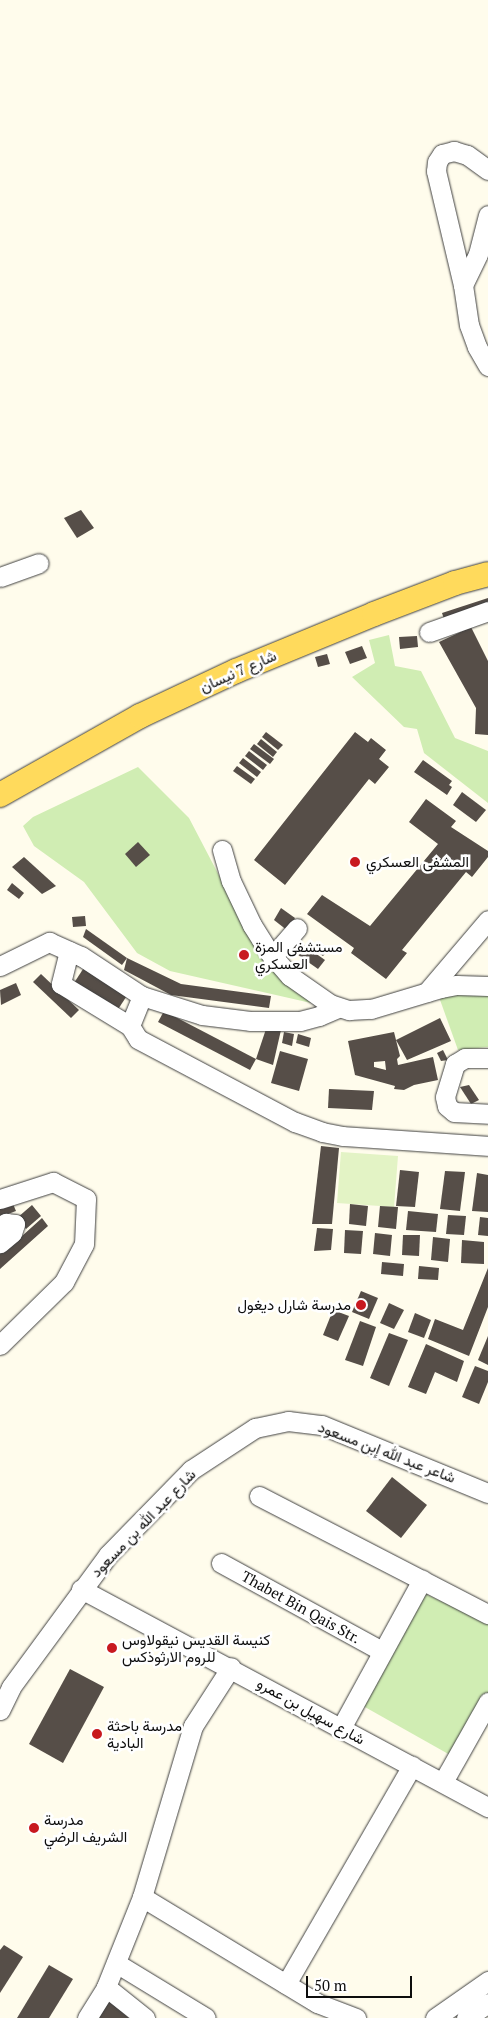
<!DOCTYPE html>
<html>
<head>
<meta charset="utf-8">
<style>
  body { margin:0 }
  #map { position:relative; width:488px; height:2018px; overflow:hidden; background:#fffcec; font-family:"PT Serif",Vazirmatn,serif }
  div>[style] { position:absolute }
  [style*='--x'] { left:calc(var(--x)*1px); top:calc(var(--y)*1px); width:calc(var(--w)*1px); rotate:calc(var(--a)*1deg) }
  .green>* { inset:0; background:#d0edb3 }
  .pitch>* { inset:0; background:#e3f3c5 }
  .building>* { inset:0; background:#564e48 }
  .roads { filter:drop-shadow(0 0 1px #404040) drop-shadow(0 0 1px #404040) }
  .minor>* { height:19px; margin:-9.5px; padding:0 9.5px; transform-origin:9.5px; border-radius:9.5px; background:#fff }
  .major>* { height:24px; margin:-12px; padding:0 12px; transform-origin:12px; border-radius:12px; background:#ffda5c }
  .dots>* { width:14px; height:14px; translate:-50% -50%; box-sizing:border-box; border:2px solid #fff; border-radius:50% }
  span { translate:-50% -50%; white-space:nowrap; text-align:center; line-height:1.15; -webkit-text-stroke:5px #fff; paint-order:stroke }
  .street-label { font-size:15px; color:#0d0d0d }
  .poi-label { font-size:15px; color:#0d0d0d }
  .left { translate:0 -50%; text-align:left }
  .right { translate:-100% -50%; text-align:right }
  .scale { position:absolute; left:306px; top:1976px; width:106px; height:22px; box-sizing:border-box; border:2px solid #0d0d0d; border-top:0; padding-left:6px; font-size:15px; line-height:18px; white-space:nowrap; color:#0d0d0d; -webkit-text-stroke:4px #fff; paint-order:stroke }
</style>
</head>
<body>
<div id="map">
  <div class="green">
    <div style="clip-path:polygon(389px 635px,395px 666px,421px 671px,455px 738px,488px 751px,488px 803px,424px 753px,417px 729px,404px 727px,352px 677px,375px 663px,369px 640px)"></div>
    <div style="clip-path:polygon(138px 767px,189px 818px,260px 954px,311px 1003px,170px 971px,137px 953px,84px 882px,34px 846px,23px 826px,33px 817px)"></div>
    <div style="clip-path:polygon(461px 991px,488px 993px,488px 1047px,458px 1050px,439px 997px)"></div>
    <div style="clip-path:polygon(417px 1590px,488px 1623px,488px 1705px,459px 1760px,356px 1702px)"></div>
  </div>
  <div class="pitch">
    <div style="clip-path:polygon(341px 1152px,398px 1156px,394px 1207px,337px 1203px)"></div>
  </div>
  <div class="building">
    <div style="clip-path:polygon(81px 510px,94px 528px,77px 538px,64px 518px)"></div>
    <div style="clip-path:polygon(488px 598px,488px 605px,444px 619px,442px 613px)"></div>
    <div style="clip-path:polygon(471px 627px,488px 661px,488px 735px,475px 734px,476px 708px,439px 642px)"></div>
    <div style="clip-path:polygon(417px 636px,418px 647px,400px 649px,399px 637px)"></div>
    <div style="clip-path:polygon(362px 646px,367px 658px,350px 664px,345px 652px)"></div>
    <div style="clip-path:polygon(327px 654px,330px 664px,318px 667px,315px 657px)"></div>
    <div style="clip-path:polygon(266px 732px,283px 745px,278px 750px,262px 737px)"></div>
    <div style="clip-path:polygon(355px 732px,368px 742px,371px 738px,386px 750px,379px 759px,389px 767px,375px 784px,369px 779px,285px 885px,254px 860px)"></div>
    <div style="clip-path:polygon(261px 739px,277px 752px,273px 757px,257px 744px)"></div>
    <div style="clip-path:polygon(254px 744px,274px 759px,270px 764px,250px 749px)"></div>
    <div style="clip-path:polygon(249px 751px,267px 765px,263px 770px,245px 756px)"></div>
    <div style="clip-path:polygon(243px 758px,261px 772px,257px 777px,239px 763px)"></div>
    <div style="clip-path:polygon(423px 760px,452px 781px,449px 785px,452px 787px,447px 795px,414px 772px)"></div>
    <div style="clip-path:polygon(237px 766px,255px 779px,251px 784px,233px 771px)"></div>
    <div style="clip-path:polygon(462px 792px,486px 810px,476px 822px,453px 805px)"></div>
    <div style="clip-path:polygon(426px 799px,456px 821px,451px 827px,488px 851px,488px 857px,472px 877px,466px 872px,402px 950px,407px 953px,386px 979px,351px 953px,354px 948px,307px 914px,322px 895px,370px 926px,438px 844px,409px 822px)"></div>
    <div style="clip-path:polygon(138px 842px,150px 855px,136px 867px,125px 854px)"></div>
    <div style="clip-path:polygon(24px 857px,56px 886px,42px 894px,12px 867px)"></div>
    <div style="clip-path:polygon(12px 883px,24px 893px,19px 899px,7px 890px)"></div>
    <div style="clip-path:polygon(281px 908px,295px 918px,288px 931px,274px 920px)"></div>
    <div style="clip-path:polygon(85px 916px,86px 926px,73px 927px,72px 917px)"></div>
    <div style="clip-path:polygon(86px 929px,127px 958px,122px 965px,83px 937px)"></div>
    <div style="clip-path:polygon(298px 941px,325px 960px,318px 969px,291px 950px)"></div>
    <div style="clip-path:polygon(319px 943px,329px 949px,323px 956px,315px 951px)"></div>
    <div style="clip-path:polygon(127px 958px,181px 984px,271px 996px,269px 1008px,171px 995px,124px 970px)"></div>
    <div style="clip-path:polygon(85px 966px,128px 994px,117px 1011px,74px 983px)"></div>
    <div style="clip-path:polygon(41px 974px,79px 1010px,71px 1018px,33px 982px)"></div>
    <div style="clip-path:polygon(16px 983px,21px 995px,1px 1005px,0 990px)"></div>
    <div style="clip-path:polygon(164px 1011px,256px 1059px,250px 1070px,158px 1022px)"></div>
    <div style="clip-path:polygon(evenodd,440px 1018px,451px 1041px,407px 1060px,396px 1040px,400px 1056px,397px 1059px,398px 1065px,433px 1057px,438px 1080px,414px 1085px,404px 1090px,394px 1089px,395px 1086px,355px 1075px,348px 1041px,394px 1032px,396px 1040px,440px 1018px,385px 1061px,386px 1070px,374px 1067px,374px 1062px,385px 1061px)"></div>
    <div style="clip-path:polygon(267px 1026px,281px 1030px,273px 1065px,256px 1059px)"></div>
    <div style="clip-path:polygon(284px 1032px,294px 1034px,292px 1046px,282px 1043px)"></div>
    <div style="clip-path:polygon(298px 1034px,311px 1038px,309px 1047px,296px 1043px)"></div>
    <div style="clip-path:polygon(443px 1050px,448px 1060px,441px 1061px,437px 1053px)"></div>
    <div style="clip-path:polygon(280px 1051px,308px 1059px,299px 1091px,271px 1083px)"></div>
    <div style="clip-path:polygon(469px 1085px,479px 1100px,471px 1104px,460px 1087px)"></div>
    <div style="clip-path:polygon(329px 1089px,374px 1091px,372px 1110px,328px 1108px)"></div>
    <div style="clip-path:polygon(321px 1146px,339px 1148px,332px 1224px,312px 1224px)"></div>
    <div style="clip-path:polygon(400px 1170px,419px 1172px,415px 1207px,396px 1206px)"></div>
    <div style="clip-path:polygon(445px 1171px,465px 1172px,460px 1211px,440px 1209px)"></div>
    <div style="clip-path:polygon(477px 1173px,488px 1175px,488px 1212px,472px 1211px)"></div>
    <div style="clip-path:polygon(13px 1204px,16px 1211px,0 1217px,0 1209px)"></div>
    <div style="clip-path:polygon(350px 1204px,368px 1206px,366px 1226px,349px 1224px)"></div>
    <div style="clip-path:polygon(32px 1205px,41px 1216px,26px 1229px,17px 1218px)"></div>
    <div style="clip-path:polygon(380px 1206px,398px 1207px,396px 1229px,378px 1227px)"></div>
    <div style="clip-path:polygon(408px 1211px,438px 1214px,436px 1232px,406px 1230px)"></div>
    <div style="clip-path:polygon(448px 1215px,466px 1216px,464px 1235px,446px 1234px)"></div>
    <div style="clip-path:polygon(480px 1217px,488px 1218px,488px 1236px,478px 1235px)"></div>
    <div style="clip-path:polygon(42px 1218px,48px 1226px,0 1269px,0 1253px,11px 1243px,19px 1232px,22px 1236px)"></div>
    <div style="clip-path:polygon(317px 1228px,333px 1229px,331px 1250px,314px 1251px)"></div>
    <div style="clip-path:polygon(345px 1230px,363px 1231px,361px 1254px,344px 1253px)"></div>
    <div style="clip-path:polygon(375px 1233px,392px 1235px,390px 1256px,373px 1254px)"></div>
    <div style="clip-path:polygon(403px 1235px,420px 1235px,419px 1256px,402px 1255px)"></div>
    <div style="clip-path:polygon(433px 1237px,450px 1239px,448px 1262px,431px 1260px)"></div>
    <div style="clip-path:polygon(462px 1240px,484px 1242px,484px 1264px,461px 1263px)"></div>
    <div style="clip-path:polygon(382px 1262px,404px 1264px,403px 1276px,381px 1274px)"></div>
    <div style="clip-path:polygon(419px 1266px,439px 1268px,438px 1280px,418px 1279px)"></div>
    <div style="clip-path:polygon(488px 1268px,488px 1307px,469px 1356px,428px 1339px,435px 1319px,463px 1330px)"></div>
    <div style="clip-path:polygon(361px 1291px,378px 1298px,369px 1319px,352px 1312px)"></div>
    <div style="clip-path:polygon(389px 1303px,404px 1310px,394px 1329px,380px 1323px)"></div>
    <div style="clip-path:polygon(333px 1310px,349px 1316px,338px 1341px,323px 1335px)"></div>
    <div style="clip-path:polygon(415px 1313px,431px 1320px,424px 1338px,408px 1332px)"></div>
    <div style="clip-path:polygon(360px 1321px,376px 1327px,363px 1366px,345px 1360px)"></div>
    <div style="clip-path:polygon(389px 1333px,408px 1340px,389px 1386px,370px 1378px)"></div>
    <div style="clip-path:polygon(488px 1336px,488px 1365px,478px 1360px)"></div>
    <div style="clip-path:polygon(426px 1344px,464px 1361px,457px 1382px,435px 1372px,426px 1394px,408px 1387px)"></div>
    <div style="clip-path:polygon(475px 1366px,488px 1371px,488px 1382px,479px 1404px,462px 1397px)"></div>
    <div style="clip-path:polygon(392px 1477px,427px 1505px,401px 1538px,366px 1511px)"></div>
    <div style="clip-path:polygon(70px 1669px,104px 1687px,63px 1763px,29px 1744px)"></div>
    <div style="clip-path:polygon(4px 1945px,23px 1957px,0 1993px,0 1950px)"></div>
    <div style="clip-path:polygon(49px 1965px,73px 1979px,49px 2018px,17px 2018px)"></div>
    <div style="clip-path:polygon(109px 2001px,129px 2018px,99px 2018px)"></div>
  </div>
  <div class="roads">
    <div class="minor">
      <div style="--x:488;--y:170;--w:26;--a:-144"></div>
      <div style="--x:467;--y:155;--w:14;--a:-163"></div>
      <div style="--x:454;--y:151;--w:12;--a:166"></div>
      <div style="--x:442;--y:154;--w:9;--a:122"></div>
      <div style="--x:437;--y:162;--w:9;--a:96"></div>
      <div style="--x:436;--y:171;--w:117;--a:76.7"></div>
      <div style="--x:463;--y:285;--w:40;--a:81.5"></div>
      <div style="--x:469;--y:325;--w:23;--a:70"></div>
      <div style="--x:477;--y:347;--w:22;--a:60"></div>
      <div style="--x:463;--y:285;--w:34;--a:-64"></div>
      <div style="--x:478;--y:254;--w:40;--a:-75.6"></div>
      <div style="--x:0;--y:577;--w:41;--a:-19.7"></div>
      <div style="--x:429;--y:632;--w:63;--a:-19.6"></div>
      <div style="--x:222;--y:850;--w:32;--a:74"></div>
      <div style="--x:231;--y:881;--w:49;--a:64.5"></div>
      <div style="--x:252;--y:925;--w:32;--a:58"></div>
      <div style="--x:269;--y:952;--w:32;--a:49"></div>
      <div style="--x:290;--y:976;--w:49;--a:35"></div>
      <div style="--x:330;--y:1004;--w:20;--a:18"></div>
      <div style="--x:349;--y:1010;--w:22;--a:-3"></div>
      <div style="--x:371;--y:1009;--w:73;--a:-16.7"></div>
      <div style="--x:441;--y:988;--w:16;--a:-11"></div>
      <div style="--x:457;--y:985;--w:31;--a:2"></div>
      <div style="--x:69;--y:951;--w:34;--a:104"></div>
      <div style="--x:61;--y:984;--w:81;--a:31.3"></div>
      <div style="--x:272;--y:957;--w:38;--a:-49"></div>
      <div style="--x:0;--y:966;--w:55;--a:-26.1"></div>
      <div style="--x:49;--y:942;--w:35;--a:24"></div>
      <div style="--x:81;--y:956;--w:73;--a:33.3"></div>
      <div style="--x:142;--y:996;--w:63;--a:17.6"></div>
      <div style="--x:202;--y:1015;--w:48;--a:7.1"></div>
      <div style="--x:250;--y:1021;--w:50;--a:0"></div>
      <div style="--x:300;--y:1021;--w:20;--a:-15"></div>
      <div style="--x:319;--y:1016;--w:21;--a:-23"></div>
      <div style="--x:427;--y:992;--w:94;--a:-49.7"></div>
      <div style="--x:142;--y:996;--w:32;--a:112"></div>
      <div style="--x:130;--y:1026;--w:15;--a:58"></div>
      <div style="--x:138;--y:1039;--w:178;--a:27.9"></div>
      <div style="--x:295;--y:1122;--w:29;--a:20"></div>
      <div style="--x:322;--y:1132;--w:21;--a:11"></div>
      <div style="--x:343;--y:1136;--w:145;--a:3.9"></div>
      <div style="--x:488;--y:1058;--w:23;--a:180"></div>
      <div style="--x:465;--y:1058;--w:12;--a:149"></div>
      <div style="--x:455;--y:1064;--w:34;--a:107"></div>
      <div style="--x:445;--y:1097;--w:9;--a:77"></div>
      <div style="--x:447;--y:1106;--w:9;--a:41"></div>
      <div style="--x:454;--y:1112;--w:34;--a:3"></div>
      <div style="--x:0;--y:1199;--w:56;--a:-17.8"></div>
      <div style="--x:53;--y:1182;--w:37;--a:27"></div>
      <div style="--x:86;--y:1199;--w:45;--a:92.5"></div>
      <div style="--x:84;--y:1244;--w:43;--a:117.8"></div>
      <div style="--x:64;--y:1282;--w:90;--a:135.5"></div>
      <div style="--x:0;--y:1226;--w:7;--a:-27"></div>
      <div style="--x:6;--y:1223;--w:9;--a:6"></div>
      <div style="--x:15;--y:1224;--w:9;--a:108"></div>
      <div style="--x:12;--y:1233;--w:16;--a:140"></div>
      <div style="--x:259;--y:1496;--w:258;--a:27.3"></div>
      <div style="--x:221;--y:1563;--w:183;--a:28.7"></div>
      <div style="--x:81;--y:1589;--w:462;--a:28.2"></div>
      <div style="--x:0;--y:1710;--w:25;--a:-64"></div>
      <div style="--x:11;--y:1687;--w:164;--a:-53.7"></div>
      <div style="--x:108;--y:1555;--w:119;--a:-45.7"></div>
      <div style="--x:191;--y:1470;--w:77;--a:-33.3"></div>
      <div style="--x:255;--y:1428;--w:34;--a:-12"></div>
      <div style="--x:288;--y:1421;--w:34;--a:7"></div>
      <div style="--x:322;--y:1425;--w:179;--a:22.3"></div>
      <div style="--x:341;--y:1728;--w:169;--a:-61.3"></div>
      <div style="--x:443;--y:1782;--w:92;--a:-60.6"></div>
      <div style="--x:142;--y:1897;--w:205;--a:31.2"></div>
      <div style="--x:317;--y:2003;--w:42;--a:21"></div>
      <div style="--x:116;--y:1963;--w:105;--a:31.4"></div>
      <div style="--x:286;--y:1984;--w:252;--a:-60"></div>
      <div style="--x:106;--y:1987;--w:50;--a:38.5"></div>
      <div style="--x:87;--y:2018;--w:36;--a:-58"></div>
      <div style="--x:106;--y:1987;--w:97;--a:-68.2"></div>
      <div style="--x:142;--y:1897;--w:178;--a:-73.4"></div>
      <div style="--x:193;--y:1726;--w:70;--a:-57.2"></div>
      <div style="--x:435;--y:2018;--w:65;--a:-34.9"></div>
      <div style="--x:466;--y:2018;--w:27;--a:-34"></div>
    </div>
    <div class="major">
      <div style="--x:0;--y:795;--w:161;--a:-29.4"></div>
      <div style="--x:140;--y:716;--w:106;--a:-25.1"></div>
      <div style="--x:236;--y:671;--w:149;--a:-22.4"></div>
      <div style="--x:374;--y:614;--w:87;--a:-20.9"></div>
      <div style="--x:455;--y:583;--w:34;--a:-15"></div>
    </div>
  </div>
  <div class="dots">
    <div style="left:355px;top:862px;background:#c8191f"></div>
    <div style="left:244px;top:955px;background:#c8191f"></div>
    <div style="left:361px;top:1305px;background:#c8191f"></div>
    <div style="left:112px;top:1648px;background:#c8191f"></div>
    <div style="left:97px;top:1734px;background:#c8191f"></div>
    <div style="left:34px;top:1828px;background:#c8191f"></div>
  </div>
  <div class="street-label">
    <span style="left:238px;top:671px;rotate:-24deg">شارع 7 نيسان</span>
    <span style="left:387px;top:1452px;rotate:21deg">شاعر عبد الله إبن مسعود</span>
    <span style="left:143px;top:1523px;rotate:-46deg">شارع عبد الله بن مسعود</span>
    <span style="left:301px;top:1607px;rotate:29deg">Thabet Bin Qais Str.</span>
    <span style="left:311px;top:1711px;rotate:29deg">شارع سهيل بن عمرو</span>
  </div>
  <div class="poi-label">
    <span class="left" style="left:366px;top:862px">المشفى العسكري</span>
    <span class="left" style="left:255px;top:955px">مستشفى المزة<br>العسكري</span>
    <span class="right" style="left:351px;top:1305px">مدرسة شارل ديغول</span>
    <span class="left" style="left:122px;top:1648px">كنيسة القديس نيقولاوس<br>للروم الارثوذكس</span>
    <span class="left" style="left:107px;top:1734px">مدرسة باحثة<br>البادية</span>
    <span class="left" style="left:44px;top:1828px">مدرسة<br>الشريف الرضي</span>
  </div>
  <div class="scale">50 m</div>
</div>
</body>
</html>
